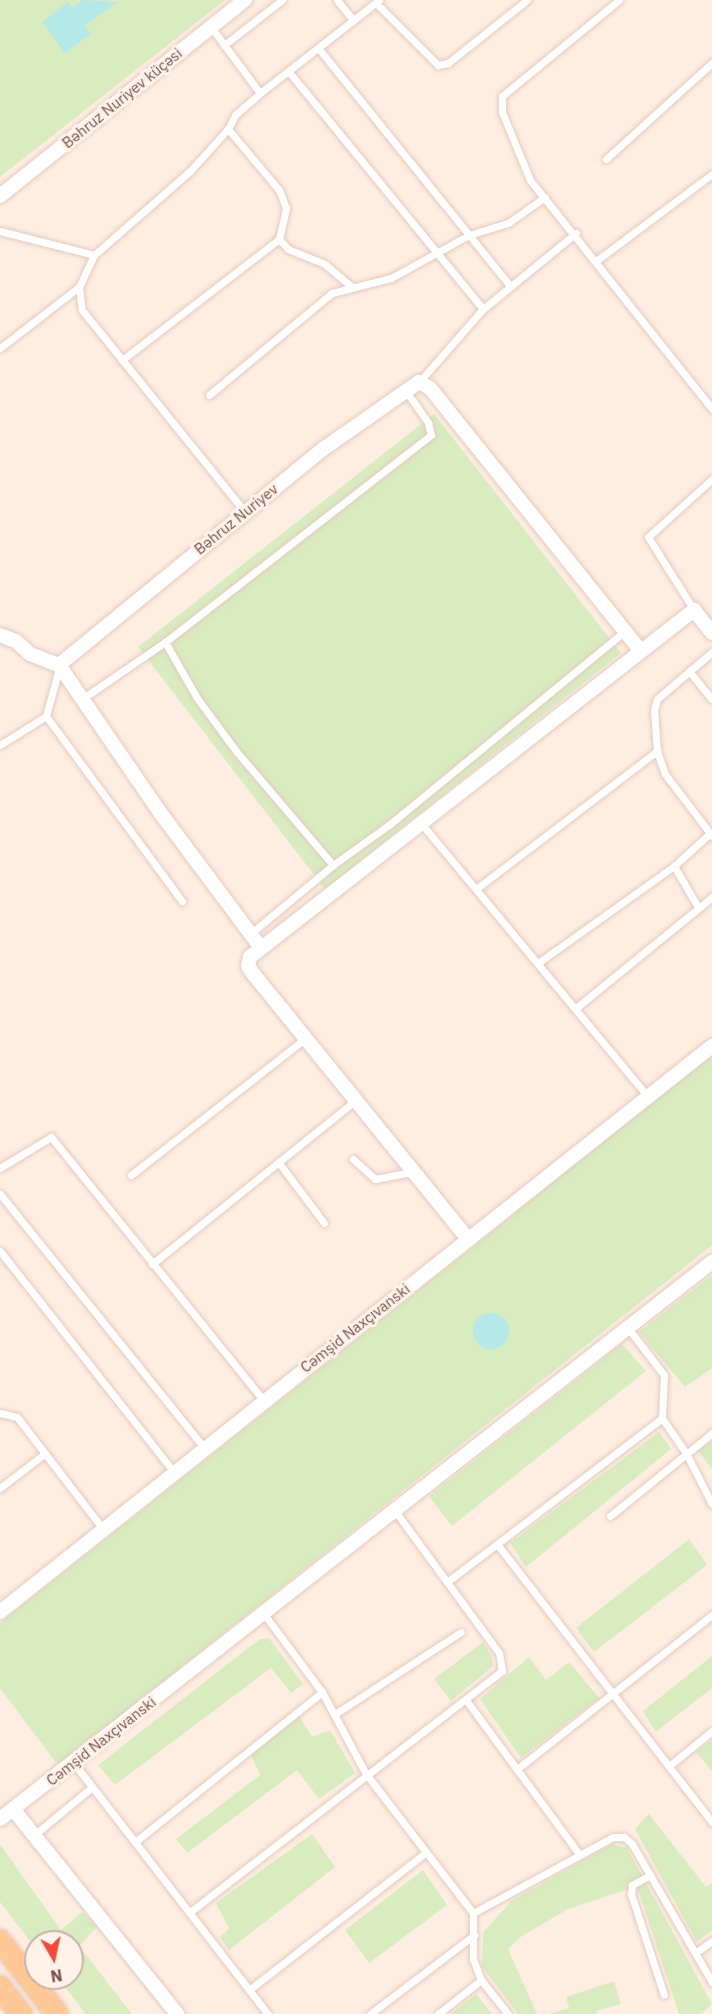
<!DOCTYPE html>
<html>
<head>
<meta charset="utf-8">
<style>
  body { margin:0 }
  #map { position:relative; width:712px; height:2014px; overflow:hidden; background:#feeee1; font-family:"IBM Plex Sans",sans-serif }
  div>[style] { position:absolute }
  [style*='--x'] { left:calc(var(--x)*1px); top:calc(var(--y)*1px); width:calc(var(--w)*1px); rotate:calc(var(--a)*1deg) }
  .green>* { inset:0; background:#d8ecbf }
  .water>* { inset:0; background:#b4e9e8 }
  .round { border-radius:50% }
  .roads { filter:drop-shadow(0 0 2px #e5cbbf) drop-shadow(0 0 2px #e5cbbf) }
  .service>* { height:7px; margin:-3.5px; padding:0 3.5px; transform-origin:3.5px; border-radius:3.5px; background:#fff }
  .minor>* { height:14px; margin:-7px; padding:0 7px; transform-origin:7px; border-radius:7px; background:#fff }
  .primary>* { height:22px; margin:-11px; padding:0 11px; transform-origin:11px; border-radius:11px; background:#ffc997 }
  span { translate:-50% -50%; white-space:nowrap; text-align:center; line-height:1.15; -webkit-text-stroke:6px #fff3e9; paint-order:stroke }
  .street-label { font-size:15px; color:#775046 }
  .north { position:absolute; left:24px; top:1930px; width:60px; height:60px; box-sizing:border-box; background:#fff3e9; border:2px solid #c9b2a8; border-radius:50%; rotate:171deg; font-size:16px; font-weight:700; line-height:24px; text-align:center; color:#775046 }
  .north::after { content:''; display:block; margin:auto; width:21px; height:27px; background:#f14a3d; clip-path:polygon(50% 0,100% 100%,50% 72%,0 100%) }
</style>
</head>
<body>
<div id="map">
  <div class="green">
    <div style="clip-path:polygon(0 0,225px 0,0 177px)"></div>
    <div style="clip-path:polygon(434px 414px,621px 653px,325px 889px,138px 647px)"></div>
    <div style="clip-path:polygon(712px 1048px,712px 1245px,58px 1765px,0 1688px,0 1623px,503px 1223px)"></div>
    <div style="clip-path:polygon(712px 1275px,712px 1368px,685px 1387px,639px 1332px)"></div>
    <div style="clip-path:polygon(622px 1344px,646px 1371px,452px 1526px,429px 1496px)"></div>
    <div style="clip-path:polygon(659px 1432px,671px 1449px,526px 1567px,510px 1543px)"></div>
    <div style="clip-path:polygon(712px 1440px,712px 1469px,698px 1451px)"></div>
    <div style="clip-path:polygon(689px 1539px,707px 1565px,594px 1652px,576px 1628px)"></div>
    <div style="clip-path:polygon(269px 1638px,303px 1684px,291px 1693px,271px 1668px,115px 1785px,98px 1765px,260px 1639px)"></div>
    <div style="clip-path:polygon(483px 1642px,492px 1657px,493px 1666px,451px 1701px,434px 1679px)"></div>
    <div style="clip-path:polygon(712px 1656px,712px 1688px,656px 1732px,643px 1711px)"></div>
    <div style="clip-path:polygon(529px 1657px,546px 1680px,569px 1662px,599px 1698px,521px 1758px,480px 1699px)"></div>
    <div style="clip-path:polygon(298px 1714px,312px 1737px,330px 1730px,355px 1773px,319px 1799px,297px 1770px,187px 1853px,176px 1839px,260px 1775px,249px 1750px)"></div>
    <div style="clip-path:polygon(712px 1740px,712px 1771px,696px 1752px)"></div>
    <div style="clip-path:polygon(649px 1814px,706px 1887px,712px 1883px,712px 1930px,697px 1942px,635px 1829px)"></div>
    <div style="clip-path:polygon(312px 1834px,335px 1867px,229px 1950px,220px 1937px,229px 1928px,216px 1903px)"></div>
    <div style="clip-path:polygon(0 1844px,61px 1930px,82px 1912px,98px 1926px,79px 1946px,132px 2014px,86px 2014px,58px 1978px,72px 1978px,72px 1942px,36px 1942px,36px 1949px,0 1902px)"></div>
    <div style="clip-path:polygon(612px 1844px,627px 1848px,712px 2004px,701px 2014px,679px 2014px,637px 1886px,568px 1909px,519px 1938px,508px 1949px,537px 2014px,518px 2014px,482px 1966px,483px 1933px,511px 1901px)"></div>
    <div style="clip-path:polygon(423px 1870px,447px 1905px,369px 1963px,345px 1930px)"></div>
    <div style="clip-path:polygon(614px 1981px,621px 2004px,597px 2011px,597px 2014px,549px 2014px,569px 2008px,566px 1997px)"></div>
    <div style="clip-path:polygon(476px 1994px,492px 2014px,451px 2014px)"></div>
  </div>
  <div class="water">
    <div style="clip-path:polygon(83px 0,117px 2px,85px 26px,91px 34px,65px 53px,42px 22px,68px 2px,72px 8px)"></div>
    <div class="round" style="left:473px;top:1313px;width:36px;height:36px"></div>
  </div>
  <div class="roads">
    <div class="service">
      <div style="--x:337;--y:0;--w:26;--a:51"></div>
      <div style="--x:619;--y:0;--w:151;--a:140.6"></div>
      <div style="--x:502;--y:96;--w:16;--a:90"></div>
      <div style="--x:502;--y:112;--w:74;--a:67.6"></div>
      <div style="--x:530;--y:180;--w:293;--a:51.5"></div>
      <div style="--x:376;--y:3;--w:88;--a:45"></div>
      <div style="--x:438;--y:65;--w:10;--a:-11"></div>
      <div style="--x:448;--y:63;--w:101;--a:-38.6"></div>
      <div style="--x:211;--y:27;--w:82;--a:53.4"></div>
      <div style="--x:224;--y:45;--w:73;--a:-37.8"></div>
      <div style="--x:319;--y:49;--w:304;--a:51.1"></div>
      <div style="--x:289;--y:72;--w:306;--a:50.7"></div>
      <div style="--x:228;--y:129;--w:57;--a:132.1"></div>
      <div style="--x:190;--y:171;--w:128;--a:138.8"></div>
      <div style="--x:94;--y:255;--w:35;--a:115"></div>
      <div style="--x:79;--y:287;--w:23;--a:83"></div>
      <div style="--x:82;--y:310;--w:258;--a:51.1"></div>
      <div style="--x:606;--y:159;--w:143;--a:-42.2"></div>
      <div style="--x:0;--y:231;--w:97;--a:14.3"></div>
      <div style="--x:596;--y:261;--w:145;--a:-36.9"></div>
      <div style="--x:352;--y:287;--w:35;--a:-140"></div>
      <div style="--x:325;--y:264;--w:40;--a:-158"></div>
      <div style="--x:288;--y:249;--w:13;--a:-132"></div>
      <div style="--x:279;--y:239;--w:32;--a:-77"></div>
      <div style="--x:286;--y:208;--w:19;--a:-111"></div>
      <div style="--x:279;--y:190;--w:80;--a:-129.9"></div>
      <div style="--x:228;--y:129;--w:16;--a:-63"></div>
      <div style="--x:235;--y:115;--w:33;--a:-41"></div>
      <div style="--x:260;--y:93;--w:151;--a:-38"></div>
      <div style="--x:0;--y:348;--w:100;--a:-37.7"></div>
      <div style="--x:122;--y:360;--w:198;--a:-37.6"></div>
      <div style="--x:419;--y:382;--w:97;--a:-48.8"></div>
      <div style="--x:483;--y:309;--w:120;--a:-39.3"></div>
      <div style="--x:406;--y:391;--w:39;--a:55"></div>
      <div style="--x:428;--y:423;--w:12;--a:76"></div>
      <div style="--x:431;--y:435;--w:337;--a:142.1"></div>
      <div style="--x:165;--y:642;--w:64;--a:60.3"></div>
      <div style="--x:197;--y:698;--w:66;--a:53.7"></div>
      <div style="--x:236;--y:751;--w:150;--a:49.6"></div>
      <div style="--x:333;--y:865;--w:70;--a:-35.7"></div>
      <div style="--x:390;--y:824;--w:304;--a:-39.4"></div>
      <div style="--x:209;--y:395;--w:160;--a:-39.7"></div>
      <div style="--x:332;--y:293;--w:61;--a:-14.3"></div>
      <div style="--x:391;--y:278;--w:89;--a:-28.9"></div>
      <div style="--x:469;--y:235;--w:41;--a:-17.1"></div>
      <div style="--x:508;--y:223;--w:45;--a:-35.1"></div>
      <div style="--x:694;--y:610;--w:86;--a:-122.2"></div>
      <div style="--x:648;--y:537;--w:86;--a:-42.2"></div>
      <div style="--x:712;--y:652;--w:72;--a:139.5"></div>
      <div style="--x:657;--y:699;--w:11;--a:105"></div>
      <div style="--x:654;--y:710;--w:41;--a:85.8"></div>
      <div style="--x:657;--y:751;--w:24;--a:71"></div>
      <div style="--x:665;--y:774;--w:78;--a:52.8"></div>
      <div style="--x:689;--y:671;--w:36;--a:51"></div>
      <div style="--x:82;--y:699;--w:101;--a:-34.5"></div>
      <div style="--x:46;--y:716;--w:230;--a:53.7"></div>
      <div style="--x:0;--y:745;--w:54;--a:-32.2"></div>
      <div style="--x:46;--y:716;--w:50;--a:-74.8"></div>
      <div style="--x:420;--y:822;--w:357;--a:50.3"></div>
      <div style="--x:674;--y:866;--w:48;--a:59.7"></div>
      <div style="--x:476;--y:889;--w:228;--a:-37.3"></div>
      <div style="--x:250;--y:934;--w:108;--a:-39.7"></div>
      <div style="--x:538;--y:963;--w:167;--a:-35.5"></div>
      <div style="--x:674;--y:866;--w:47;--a:-42.4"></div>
      <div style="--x:576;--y:1008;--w:176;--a:-39.2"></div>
      <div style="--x:353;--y:1159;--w:30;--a:42"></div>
      <div style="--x:375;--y:1179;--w:38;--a:-11"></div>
      <div style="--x:279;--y:1163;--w:75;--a:53.1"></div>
      <div style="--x:0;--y:1168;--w:60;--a:-31.3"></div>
      <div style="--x:51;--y:1137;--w:338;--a:51.1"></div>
      <div style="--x:131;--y:1175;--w:222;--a:-38.1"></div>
      <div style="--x:0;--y:1194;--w:326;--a:51.2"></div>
      <div style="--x:0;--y:1251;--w:281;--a:51.8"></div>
      <div style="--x:152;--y:1264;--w:260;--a:-38.8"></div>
      <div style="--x:628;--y:1328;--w:59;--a:52.5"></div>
      <div style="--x:664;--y:1375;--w:43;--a:92.7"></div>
      <div style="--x:662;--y:1418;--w:42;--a:55.6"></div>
      <div style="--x:686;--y:1453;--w:57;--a:63"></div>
      <div style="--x:0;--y:1413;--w:17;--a:13"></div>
      <div style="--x:17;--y:1417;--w:141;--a:52.5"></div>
      <div style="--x:0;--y:1488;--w:56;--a:-37.7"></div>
      <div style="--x:610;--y:1516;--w:132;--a:-39.1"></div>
      <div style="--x:497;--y:1544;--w:351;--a:52.3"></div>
      <div style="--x:447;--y:1582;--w:270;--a:-37.3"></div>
      <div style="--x:264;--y:1614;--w:97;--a:53.4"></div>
      <div style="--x:322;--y:1692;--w:93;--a:61.8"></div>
      <div style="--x:366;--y:1774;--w:175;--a:52.4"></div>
      <div style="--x:473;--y:1913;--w:46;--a:90"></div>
      <div style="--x:473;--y:1959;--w:22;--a:69"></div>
      <div style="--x:481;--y:1980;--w:43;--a:51.5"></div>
      <div style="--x:466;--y:1700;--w:192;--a:53.7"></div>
      <div style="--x:335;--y:1714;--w:150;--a:-33.1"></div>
      <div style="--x:73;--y:1762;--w:319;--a:52.3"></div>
      <div style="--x:669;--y:1766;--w:55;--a:-39.1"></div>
      <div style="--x:517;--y:1769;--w:248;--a:-38.3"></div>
      <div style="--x:34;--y:1835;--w:75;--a:-39.6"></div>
      <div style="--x:135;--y:1842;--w:240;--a:-38.7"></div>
      <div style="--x:650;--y:1875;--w:21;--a:151"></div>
      <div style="--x:632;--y:1885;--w:9;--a:96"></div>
      <div style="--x:631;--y:1894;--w:106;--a:71.9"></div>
      <div style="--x:190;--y:1912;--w:394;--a:-37.7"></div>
      <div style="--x:502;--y:1671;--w:18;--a:-99"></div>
      <div style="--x:499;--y:1653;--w:176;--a:-126.2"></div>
      <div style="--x:473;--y:1913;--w:159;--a:-28.5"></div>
      <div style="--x:613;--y:1837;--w:11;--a:0"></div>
      <div style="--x:624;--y:1837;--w:11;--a:41"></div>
      <div style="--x:632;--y:1844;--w:160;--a:59.9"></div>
      <div style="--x:695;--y:1953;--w:21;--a:-35"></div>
      <div style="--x:249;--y:1990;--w:224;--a:-37.9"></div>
      <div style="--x:370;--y:2014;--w:131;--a:-37.2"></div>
      <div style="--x:438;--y:2014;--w:55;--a:-38.3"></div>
    </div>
    <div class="minor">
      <div style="--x:0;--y:196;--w:314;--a:-38.7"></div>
      <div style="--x:0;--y:635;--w:17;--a:21"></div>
      <div style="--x:16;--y:641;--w:19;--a:43"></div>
      <div style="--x:30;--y:654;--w:31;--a:21"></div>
      <div style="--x:59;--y:665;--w:177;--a:55.6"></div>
      <div style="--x:159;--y:811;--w:171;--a:53.3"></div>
      <div style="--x:59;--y:665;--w:341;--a:-39.3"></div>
      <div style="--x:323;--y:449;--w:117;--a:-34.9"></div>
      <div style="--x:419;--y:382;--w:13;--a:29"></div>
      <div style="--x:430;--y:388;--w:336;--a:51.3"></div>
      <div style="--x:468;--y:1239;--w:340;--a:-129"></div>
      <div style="--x:254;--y:975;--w:11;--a:-124"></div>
      <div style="--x:248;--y:966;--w:9;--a:-77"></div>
      <div style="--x:250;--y:957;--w:564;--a:-38.01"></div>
      <div style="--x:694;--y:610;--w:29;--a:52"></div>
      <div style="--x:0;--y:1612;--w:910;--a:-38.48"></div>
      <div style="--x:13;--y:1809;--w:263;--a:51.3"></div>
      <div style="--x:0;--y:1819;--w:904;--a:-38.04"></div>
    </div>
    <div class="primary">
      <div style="--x:0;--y:1941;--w:93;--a:52"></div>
      <div style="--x:0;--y:1987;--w:34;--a:52"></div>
    </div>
  </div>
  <div class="street-label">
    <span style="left:122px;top:98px;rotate:-39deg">Bəhruz Nuriyev küçəsi</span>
    <span style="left:236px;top:519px;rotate:-39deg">Bəhruz Nuriyev</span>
    <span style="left:355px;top:1328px;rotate:-38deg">Cəmşid Naxçıvanski</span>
    <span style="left:101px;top:1741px;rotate:-38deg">Cəmşid Naxçıvanski</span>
  </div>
  <div class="north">N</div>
</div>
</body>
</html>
